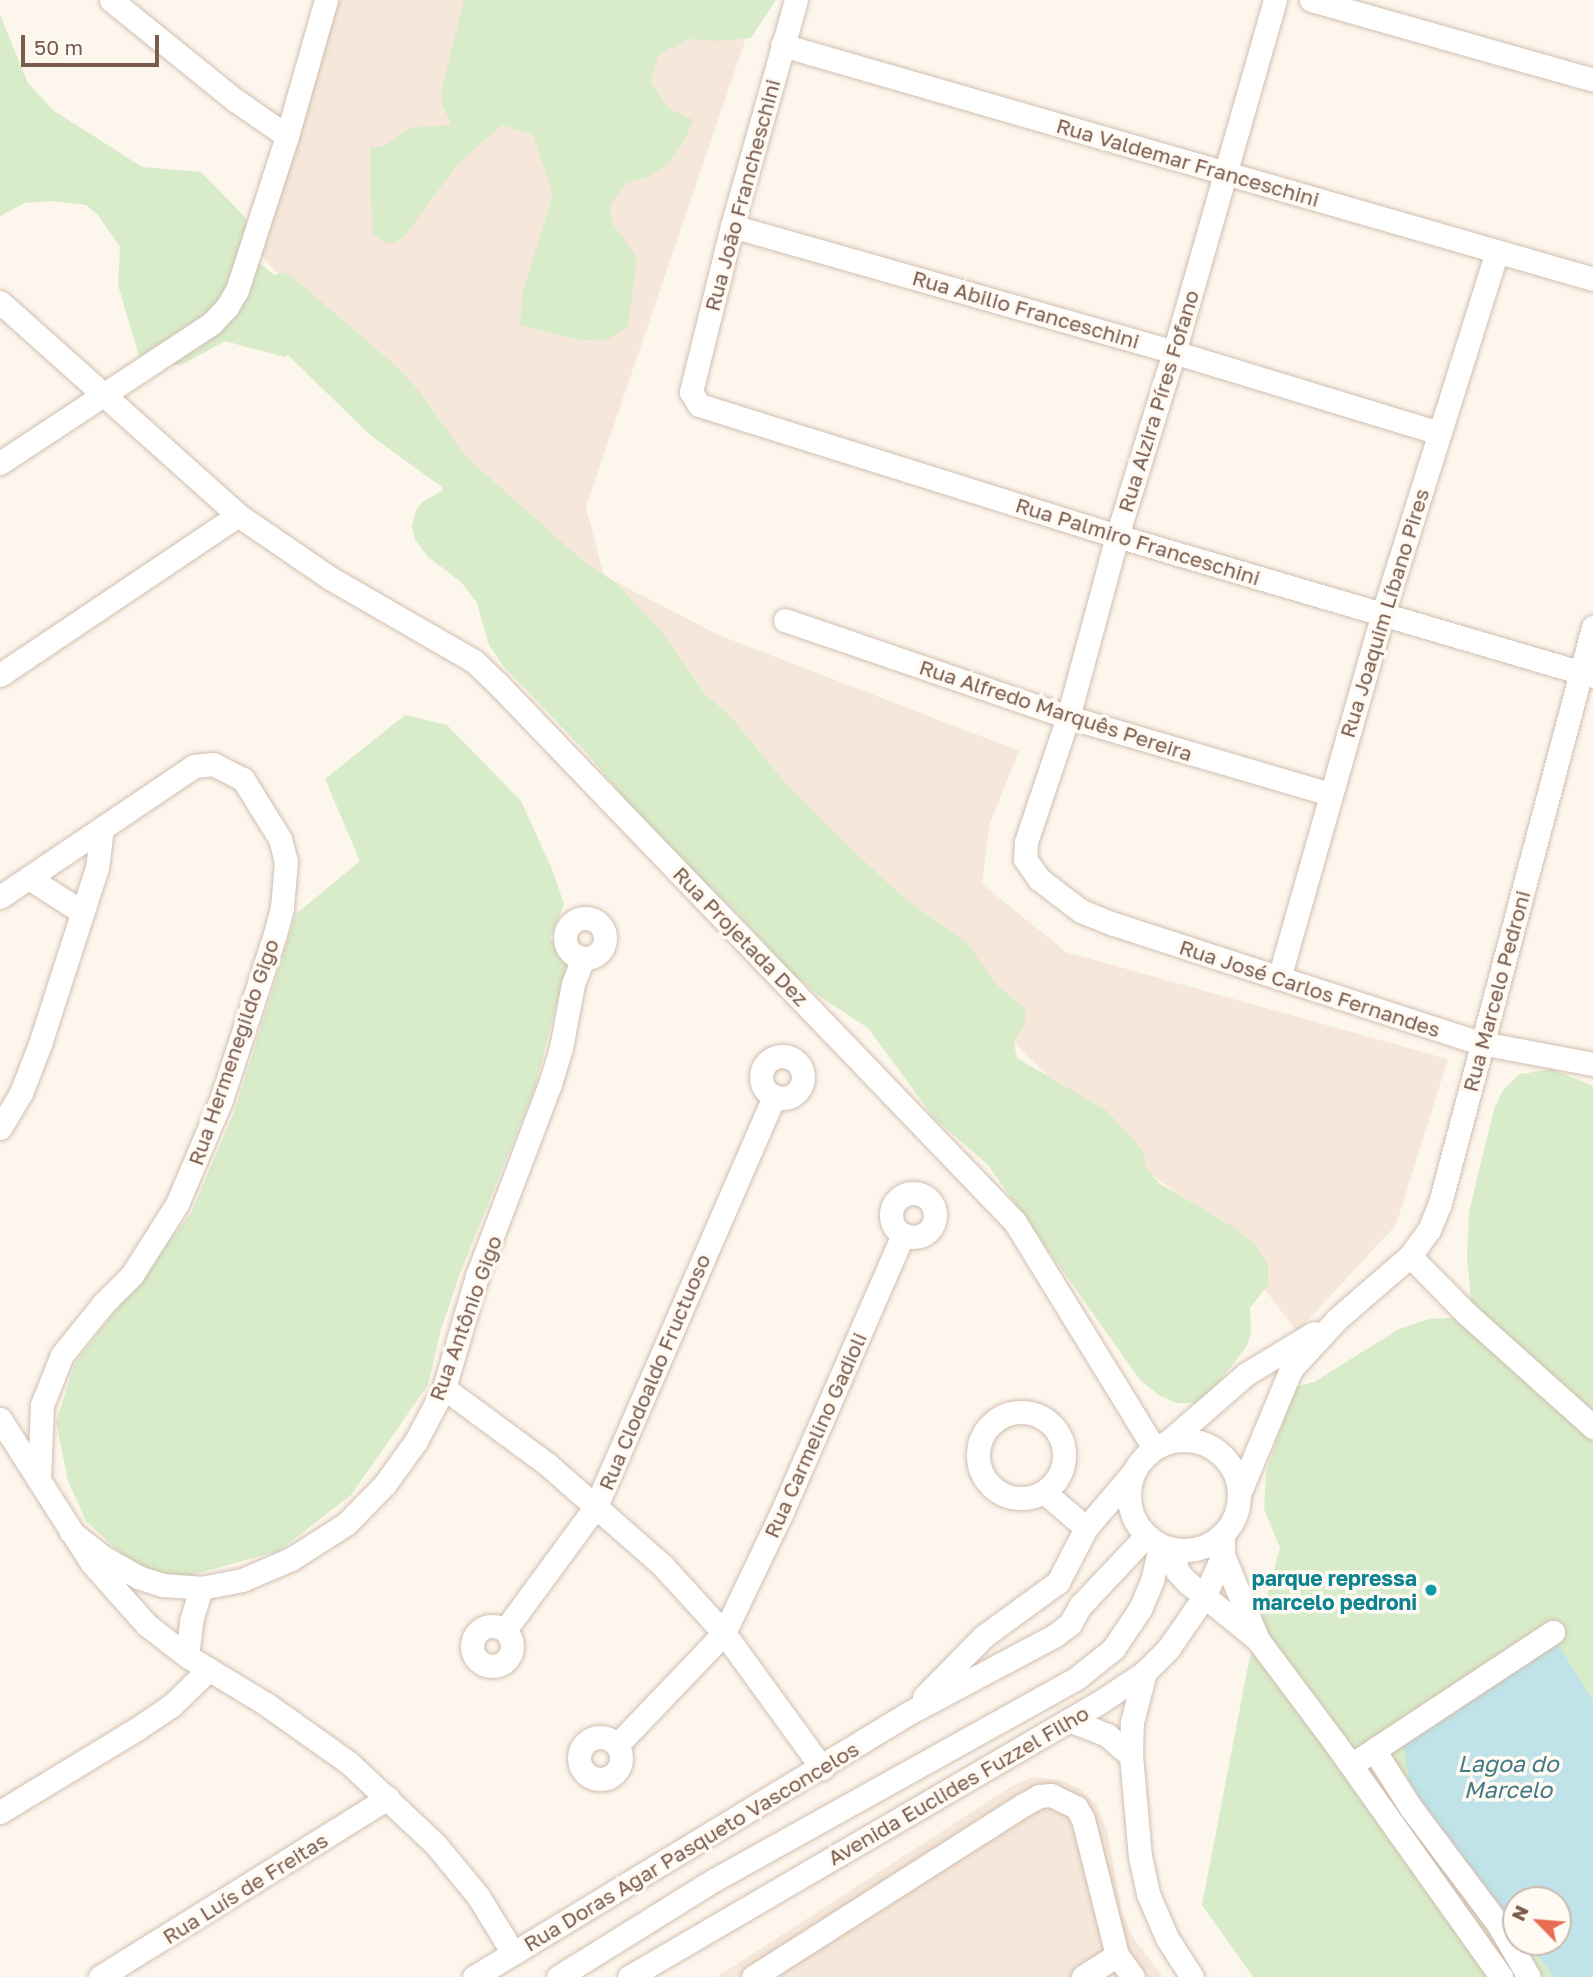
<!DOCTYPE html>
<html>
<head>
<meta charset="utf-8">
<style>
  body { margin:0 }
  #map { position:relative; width:1593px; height:1977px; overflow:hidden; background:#fdf6ec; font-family:"Golos Text",sans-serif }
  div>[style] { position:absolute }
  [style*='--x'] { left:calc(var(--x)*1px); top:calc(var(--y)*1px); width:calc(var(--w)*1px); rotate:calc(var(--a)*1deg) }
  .residential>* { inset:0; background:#f5e8da }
  .green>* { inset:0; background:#d8ecc9 }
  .water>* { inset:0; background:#bfe3e8 }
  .roads { filter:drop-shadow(0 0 2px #d1beb0) drop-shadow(0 0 2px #d1beb0) }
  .minor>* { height:23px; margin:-11.5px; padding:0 11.5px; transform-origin:11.5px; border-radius:11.5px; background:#fff }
  .minor>.ring { margin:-11.5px; padding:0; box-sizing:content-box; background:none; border:23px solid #fff; border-radius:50% }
  .dots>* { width:19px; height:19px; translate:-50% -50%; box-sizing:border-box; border:4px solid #fffaf3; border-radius:50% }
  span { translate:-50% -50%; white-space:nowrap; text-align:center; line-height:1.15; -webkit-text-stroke:7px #fffaf3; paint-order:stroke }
  .street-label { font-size:21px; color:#7a5c4d }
  .culture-label { font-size:21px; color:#0d838f; font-weight:700 }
  .right { translate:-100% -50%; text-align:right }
  .water-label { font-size:23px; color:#437c86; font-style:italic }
  .north { position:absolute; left:1502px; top:1886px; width:70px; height:70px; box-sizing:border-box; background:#fffaf3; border:2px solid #cabbb1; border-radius:50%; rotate:295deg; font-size:19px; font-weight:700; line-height:28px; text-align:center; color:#7a5c4d }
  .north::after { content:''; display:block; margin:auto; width:24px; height:32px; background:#e76f51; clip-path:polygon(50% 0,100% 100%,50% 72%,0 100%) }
  .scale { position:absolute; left:21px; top:35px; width:138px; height:32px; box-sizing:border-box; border:4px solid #7a5c4d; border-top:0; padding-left:9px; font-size:21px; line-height:24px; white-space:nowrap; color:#7a5c4d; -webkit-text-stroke:5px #fffaf3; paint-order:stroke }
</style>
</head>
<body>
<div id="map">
  <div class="residential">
    <div style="clip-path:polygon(335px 0,759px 0,586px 507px,604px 576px,719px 635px,1019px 751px,990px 823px,982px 884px,1066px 952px,1448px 1059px,1396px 1225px,1297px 1332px,1214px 1222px,1131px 1159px,806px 836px,258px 252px)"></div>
    <div style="clip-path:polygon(1033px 1777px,1059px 1780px,1080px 1789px,1096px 1804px,1107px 1830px,1122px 1912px,1134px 1939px,1163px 1977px,717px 1977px,1012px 1786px)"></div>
  </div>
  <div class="green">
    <div style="clip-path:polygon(464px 0,776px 0,751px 38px,719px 41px,690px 39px,658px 55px,651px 82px,668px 108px,693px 120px,686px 138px,668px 164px,650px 176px,625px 184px,609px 207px,613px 224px,637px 258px,628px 326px,605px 341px,575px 339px,520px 325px,522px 295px,553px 194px,533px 135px,501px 125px,457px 165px,403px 238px,390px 244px,372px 235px,370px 147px,383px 147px,410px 128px,452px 125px,442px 105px,441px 93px)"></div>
    <div style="clip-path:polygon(0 15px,28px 83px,53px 110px,142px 167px,201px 172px,245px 217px,250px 237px,249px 255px,274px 275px,283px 272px,295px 279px,396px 366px,420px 392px,465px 456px,584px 562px,615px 582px,662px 632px,705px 694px,731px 717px,781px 778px,829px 828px,905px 899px,968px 944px,994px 982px,1026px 1010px,1024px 1025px,1014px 1042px,1017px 1058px,1107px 1111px,1143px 1151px,1146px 1168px,1160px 1184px,1235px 1228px,1257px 1247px,1268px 1265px,1268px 1285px,1250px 1308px,1251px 1332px,1247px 1346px,1208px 1396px,1196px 1403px,1176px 1403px,1160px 1396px,1140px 1380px,988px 1165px,934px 1118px,868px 1028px,819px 996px,787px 968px,736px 912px,655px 836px,585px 751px,504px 667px,489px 645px,477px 603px,461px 582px,428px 557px,415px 540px,412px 526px,416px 511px,422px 502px,442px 491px,442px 487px,370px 435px,288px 355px,284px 357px,225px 341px,181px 365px,152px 364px,140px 360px,118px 285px,120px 247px,98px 215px,86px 205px,51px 201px,25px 203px,0 216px)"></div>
    <div style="clip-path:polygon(405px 715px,447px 725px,521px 801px,552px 869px,564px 904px,550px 938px,568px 959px,535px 1088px,459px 1276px,441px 1330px,428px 1385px,351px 1495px,279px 1551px,188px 1576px,140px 1571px,86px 1521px,68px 1481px,56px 1422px,75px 1363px,191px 1213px,235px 1110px,296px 914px,360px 861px,325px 779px)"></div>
    <div style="clip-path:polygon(evenodd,1552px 1069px,1593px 1086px,1593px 1977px,1253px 1977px,1202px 1905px,1249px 1661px,1280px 1548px,1264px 1509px,1266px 1472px,1295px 1387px,1314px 1382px,1399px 1329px,1429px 1319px,1465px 1317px,1472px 1312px,1467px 1257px,1469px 1212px,1494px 1109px,1503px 1090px,1520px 1074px,1552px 1069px,1516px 1900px,1558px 1900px,1558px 1942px,1516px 1942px,1516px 1900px)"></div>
  </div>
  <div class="water">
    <div style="clip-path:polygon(1558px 1644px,1593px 1701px,1593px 1977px,1554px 1977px,1528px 1942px,1558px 1942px,1558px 1900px,1516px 1900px,1516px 1927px,1410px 1787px,1403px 1740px)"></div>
  </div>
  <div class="roads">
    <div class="minor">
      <div style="--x:111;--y:0;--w:159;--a:38.9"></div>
      <div style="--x:235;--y:100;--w:63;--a:34.7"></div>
      <div style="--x:796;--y:0;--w:235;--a:105.8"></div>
      <div style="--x:732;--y:226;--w:171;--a:103.9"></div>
      <div style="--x:691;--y:392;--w:15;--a:58"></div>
      <div style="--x:699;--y:405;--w:438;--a:17.4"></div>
      <div style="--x:1117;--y:536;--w:496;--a:16.4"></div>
      <div style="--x:1275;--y:0;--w:366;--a:106"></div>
      <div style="--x:1174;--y:352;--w:193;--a:107.2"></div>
      <div style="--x:1117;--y:536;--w:188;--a:105.1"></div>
      <div style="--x:1068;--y:717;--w:132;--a:108.6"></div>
      <div style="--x:1026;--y:842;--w:17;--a:93"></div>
      <div style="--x:1025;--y:859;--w:24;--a:55"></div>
      <div style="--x:1039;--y:879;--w:53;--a:37.3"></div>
      <div style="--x:1081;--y:911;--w:35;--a:22"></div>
      <div style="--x:1114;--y:924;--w:386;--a:18"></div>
      <div style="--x:1481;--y:1043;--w:114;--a:10.6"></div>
      <div style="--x:1311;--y:0;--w:293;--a:15.8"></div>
      <div style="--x:782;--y:45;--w:844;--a:16.09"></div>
      <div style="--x:732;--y:226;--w:460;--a:15.9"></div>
      <div style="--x:1174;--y:352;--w:277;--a:17"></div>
      <div style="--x:0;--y:302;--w:319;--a:41.8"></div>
      <div style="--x:238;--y:515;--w:112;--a:34.4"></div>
      <div style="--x:330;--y:578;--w:166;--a:30"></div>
      <div style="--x:474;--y:661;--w:30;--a:44"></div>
      <div style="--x:496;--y:682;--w:749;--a:46.14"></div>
      <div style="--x:1015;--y:1222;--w:265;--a:58.4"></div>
      <div style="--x:0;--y:463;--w:254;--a:-33.4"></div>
      <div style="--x:212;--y:323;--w:22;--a:-47"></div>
      <div style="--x:227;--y:307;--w:20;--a:-60"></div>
      <div style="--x:237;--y:290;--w:162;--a:-72"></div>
      <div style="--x:287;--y:136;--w:141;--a:-74"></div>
      <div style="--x:785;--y:620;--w:299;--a:18.9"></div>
      <div style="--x:1068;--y:717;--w:273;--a:16.4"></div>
      <div style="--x:0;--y:675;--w:287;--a:-33.9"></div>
      <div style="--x:29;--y:878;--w:63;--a:32.7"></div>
      <div style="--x:0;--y:897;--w:234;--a:-34"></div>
      <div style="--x:194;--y:766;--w:19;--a:-6"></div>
      <div style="--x:213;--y:764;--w:34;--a:27"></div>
      <div style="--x:243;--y:779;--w:70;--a:58.3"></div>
      <div style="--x:280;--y:839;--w:23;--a:75"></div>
      <div style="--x:286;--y:861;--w:47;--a:94.9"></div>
      <div style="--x:282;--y:908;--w:27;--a:105"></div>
      <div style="--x:275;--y:934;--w:175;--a:108"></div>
      <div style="--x:221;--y:1100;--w:113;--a:112.9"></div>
      <div style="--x:177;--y:1204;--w:84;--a:122.4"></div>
      <div style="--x:132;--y:1275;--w:41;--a:135"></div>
      <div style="--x:103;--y:1304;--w:65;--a:128.8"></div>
      <div style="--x:62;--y:1355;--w:54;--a:111.8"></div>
      <div style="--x:42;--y:1405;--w:75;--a:92.3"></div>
      <div class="ring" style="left:565px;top:918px;width:17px;height:17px"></div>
      <div style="--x:1279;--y:978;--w:380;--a:-74.1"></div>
      <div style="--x:1383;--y:613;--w:379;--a:-72.5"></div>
      <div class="ring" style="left:761px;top:1056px;width:19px;height:19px"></div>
      <div style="--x:0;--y:1128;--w:41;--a:-59"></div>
      <div style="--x:21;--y:1093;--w:53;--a:-68.8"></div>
      <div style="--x:40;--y:1044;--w:185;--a:-72.1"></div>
      <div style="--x:97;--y:868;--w:40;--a:-82.9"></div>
      <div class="ring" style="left:891px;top:1193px;width:21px;height:21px"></div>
      <div style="--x:1410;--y:1256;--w:80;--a:45.5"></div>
      <div style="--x:1466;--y:1313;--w:171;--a:41.9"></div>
      <div style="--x:444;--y:1388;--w:128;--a:36.4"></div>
      <div style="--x:547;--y:1464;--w:154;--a:41.3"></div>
      <div style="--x:663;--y:1566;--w:91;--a:47.7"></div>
      <div style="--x:724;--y:1633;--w:167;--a:54"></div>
      <div class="ring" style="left:978px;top:1412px;width:63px;height:63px"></div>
      <div style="--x:0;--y:1419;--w:169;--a:57.5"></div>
      <div style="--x:91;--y:1562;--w:84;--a:48.4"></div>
      <div style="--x:147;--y:1625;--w:51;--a:37.8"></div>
      <div style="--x:187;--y:1656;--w:92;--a:31.3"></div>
      <div style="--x:266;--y:1704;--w:100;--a:35.3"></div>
      <div style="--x:348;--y:1762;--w:121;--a:43.3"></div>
      <div style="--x:436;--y:1845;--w:66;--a:50.5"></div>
      <div style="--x:478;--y:1896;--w:67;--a:58.4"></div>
      <div class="ring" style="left:1129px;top:1440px;width:87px;height:87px"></div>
      <div style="--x:1169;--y:1441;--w:102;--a:-41"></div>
      <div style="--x:1246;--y:1374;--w:79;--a:-31.1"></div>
      <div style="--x:1044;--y:1492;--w:55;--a:40.6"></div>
      <div style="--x:1239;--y:1494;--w:135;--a:-67.4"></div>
      <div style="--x:1291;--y:1369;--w:68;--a:-47.4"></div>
      <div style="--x:1337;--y:1319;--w:96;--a:-40.8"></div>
      <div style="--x:1410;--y:1256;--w:32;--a:-54"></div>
      <div style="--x:1429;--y:1230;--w:29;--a:-68"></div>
      <div style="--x:1440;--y:1203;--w:596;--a:-75.12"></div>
      <div style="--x:71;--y:1532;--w:41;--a:38"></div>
      <div style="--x:103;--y:1557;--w:40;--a:29.7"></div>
      <div style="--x:138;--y:1577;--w:25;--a:18"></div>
      <div style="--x:162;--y:1585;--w:39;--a:4"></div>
      <div style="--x:201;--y:1588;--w:42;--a:-11"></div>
      <div style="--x:242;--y:1580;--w:53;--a:-23.2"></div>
      <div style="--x:291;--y:1559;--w:65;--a:-32.5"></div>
      <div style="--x:346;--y:1524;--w:56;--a:-45.7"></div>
      <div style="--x:385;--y:1484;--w:53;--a:-54.2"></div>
      <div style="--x:416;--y:1441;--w:60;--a:-62.2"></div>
      <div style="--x:444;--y:1388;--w:117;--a:-73.6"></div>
      <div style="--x:477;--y:1276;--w:205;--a:-69.2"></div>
      <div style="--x:550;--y:1084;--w:38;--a:-73"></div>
      <div style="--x:561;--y:1048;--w:65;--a:-79.4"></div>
      <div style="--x:573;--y:984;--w:28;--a:-69"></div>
      <div style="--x:1174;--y:1550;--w:21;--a:82"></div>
      <div style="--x:1177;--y:1571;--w:15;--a:48"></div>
      <div style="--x:1187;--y:1582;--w:92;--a:39.2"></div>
      <div style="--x:1258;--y:1640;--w:129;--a:53.2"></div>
      <div style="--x:1335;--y:1743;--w:287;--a:54.6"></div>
      <div style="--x:1223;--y:1555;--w:92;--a:67.6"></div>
      <div class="ring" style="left:472px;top:1626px;width:17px;height:17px"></div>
      <div style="--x:505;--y:1630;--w:154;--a:-53.7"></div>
      <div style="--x:596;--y:1506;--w:447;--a:-66.5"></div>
      <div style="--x:187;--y:1656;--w:35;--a:-83"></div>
      <div style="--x:191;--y:1621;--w:34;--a:-73"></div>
      <div style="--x:1145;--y:1672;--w:52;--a:104.6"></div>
      <div style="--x:1132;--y:1722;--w:34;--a:92"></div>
      <div style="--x:1131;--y:1756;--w:100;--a:84.9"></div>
      <div style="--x:1140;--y:1856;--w:39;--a:78"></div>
      <div style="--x:1148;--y:1894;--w:48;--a:66.6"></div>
      <div style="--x:1167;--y:1938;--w:46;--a:57.3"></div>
      <div style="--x:924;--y:1697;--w:86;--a:-45.5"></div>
      <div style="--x:984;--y:1636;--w:92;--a:-36.1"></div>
      <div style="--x:1058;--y:1582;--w:61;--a:-62.6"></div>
      <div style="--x:1086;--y:1528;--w:71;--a:-49.6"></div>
      <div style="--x:1069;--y:1720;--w:41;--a:21.5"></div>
      <div style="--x:1107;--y:1735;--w:32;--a:41"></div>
      <div class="ring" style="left:579px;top:1737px;width:19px;height:19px"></div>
      <div style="--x:617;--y:1745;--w:155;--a:-46.3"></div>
      <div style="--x:724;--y:1633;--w:132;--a:-64.4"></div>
      <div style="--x:781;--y:1514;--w:305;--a:-66.4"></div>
      <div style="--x:1351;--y:1765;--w:242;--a:-33.4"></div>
      <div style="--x:1553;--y:1632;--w:214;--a:146.6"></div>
      <div style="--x:1374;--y:1750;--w:69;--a:57.5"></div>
      <div style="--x:1411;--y:1808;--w:145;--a:53.1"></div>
      <div style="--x:1498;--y:1924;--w:61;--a:59.7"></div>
      <div style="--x:0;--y:1812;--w:162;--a:-31.3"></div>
      <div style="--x:138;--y:1728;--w:40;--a:-34"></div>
      <div style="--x:171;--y:1706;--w:52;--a:-44.2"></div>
      <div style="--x:100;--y:1977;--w:339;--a:-31.9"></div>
      <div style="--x:474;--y:1977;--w:507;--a:-31.27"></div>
      <div style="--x:907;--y:1714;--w:166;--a:-28"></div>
      <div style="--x:1054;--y:1636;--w:20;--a:-37"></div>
      <div style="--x:1070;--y:1624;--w:21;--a:-61"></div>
      <div style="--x:1080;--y:1606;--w:96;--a:-46.7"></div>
      <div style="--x:558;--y:1977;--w:184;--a:-31.9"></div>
      <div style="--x:714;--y:1880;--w:417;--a:-29.1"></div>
      <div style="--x:1078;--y:1677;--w:45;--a:-38.7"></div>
      <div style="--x:1113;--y:1649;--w:48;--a:-56"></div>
      <div style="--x:1140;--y:1609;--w:30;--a:-67"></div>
      <div style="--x:1152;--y:1581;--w:37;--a:-77"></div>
      <div style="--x:629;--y:1977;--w:545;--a:-30.28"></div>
      <div style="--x:1100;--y:1702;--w:54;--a:-33.7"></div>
      <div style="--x:1145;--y:1672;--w:33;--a:-45"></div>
      <div style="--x:1168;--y:1649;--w:63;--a:-55.3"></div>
      <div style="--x:1204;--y:1597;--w:46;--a:-65.7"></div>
      <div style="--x:1223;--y:1555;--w:21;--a:-90"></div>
      <div style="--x:753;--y:1977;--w:320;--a:-32.5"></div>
      <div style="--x:1023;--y:1805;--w:18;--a:-29"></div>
      <div style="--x:1039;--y:1796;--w:12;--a:-5"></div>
      <div style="--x:1051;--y:1795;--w:28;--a:26"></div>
      <div style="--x:1076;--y:1807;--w:14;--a:60"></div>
      <div style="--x:1083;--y:1819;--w:140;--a:76"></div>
      <div style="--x:1117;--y:1955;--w:27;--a:54"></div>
      <div style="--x:1083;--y:1977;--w:40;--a:-32.9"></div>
    </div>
  </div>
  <div class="dots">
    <div style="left:1431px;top:1590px;background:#0f9aa8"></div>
  </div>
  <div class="street-label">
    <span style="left:1188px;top:162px;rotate:16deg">Rua Valdemar Franceschini</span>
    <span style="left:742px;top:195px;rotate:-75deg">Rua João Francheschini</span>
    <span style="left:1026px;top:309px;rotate:16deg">Rua Abilio Franceschini</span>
    <span style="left:1158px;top:401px;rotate:-73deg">Rua Alzira Píres Fofano</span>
    <span style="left:1138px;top:541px;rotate:17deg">Rua Palmiro Franceschini</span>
    <span style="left:1384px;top:613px;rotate:-73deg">Rua Joaquim Líbano Pires</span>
    <span style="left:1056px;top:710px;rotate:18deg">Rua Alfredo Marquês Pereira</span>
    <span style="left:741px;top:936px;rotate:46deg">Rua Projetada Dez</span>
    <span style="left:1310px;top:988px;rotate:18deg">Rua José Carlos Fernandes</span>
    <span style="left:1496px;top:991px;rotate:-75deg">Rua Marcelo Pedroni</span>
    <span style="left:233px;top:1052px;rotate:-71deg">Rua Hermenegildo Gigo</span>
    <span style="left:465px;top:1318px;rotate:-70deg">Rua Antônio Gigo</span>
    <span style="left:654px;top:1372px;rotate:-67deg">Rua Clodoaldo Fructuoso</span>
    <span style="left:815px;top:1435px;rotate:-66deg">Rua Carmelino Gadioli</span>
    <span style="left:958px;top:1785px;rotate:-30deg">Avenida Euclides Fuzzel Filho</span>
    <span style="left:691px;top:1846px;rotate:-31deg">Rua Doras Agar Pasqueto Vasconcelos</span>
    <span style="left:245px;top:1888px;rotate:-32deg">Rua Luís de Freitas</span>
  </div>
  <div class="culture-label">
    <span class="right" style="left:1417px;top:1590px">parque repressa<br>marcelo pedroni</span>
  </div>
  <div class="water-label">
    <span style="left:1508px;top:1776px">Lagoa do<br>Marcelo</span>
  </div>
  <div class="north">N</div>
  <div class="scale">50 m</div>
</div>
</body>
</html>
